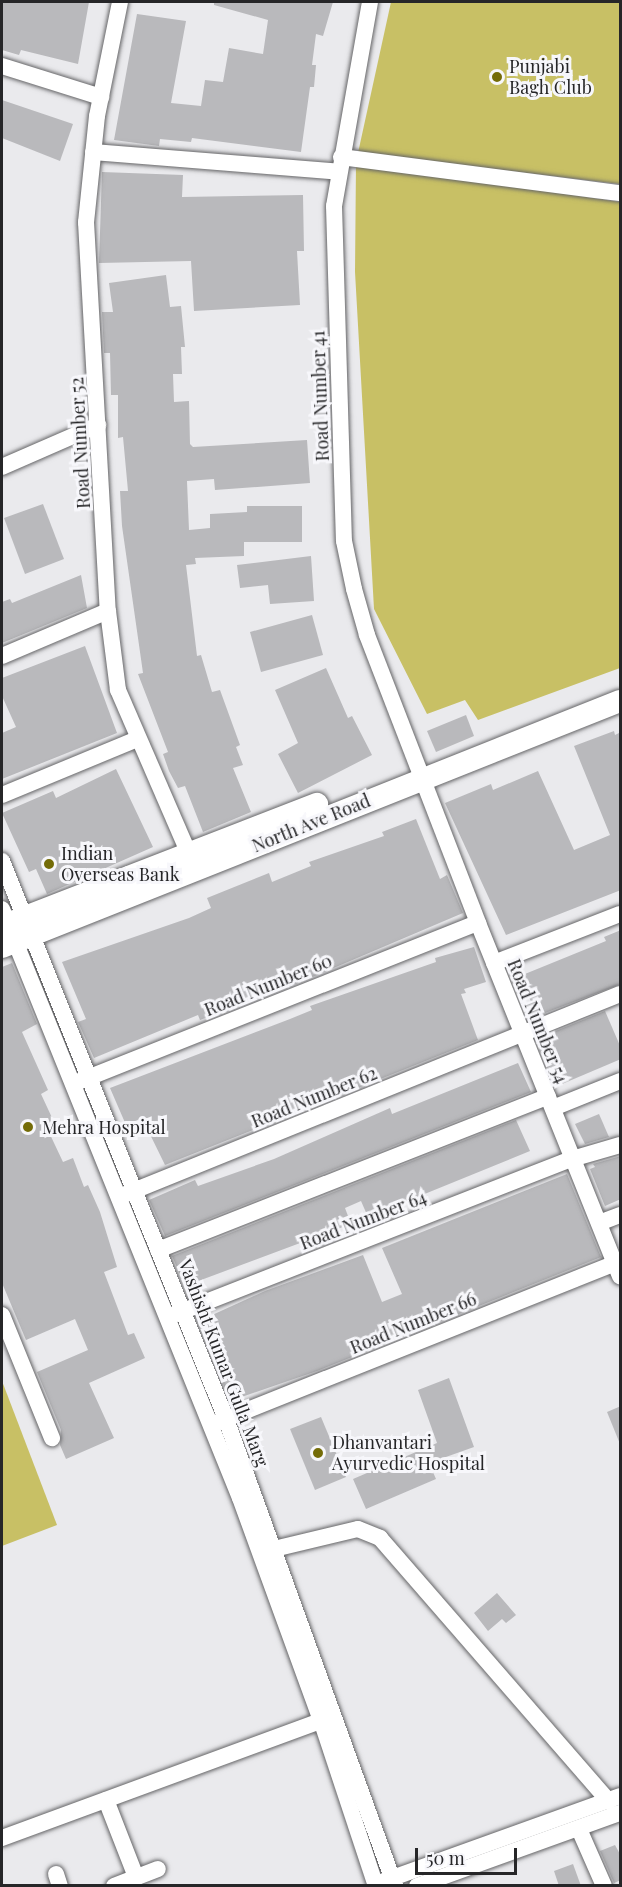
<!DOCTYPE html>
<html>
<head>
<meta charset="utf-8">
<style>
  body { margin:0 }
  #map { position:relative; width:622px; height:1887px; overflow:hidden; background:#eaeaed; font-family:"Playfair Display",serif }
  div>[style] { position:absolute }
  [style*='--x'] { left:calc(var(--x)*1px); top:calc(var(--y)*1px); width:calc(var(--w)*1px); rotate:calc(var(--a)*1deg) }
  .green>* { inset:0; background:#c8c065 }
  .building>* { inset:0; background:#b9b9bc }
  .roads { filter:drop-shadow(0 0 2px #656567) drop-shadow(0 0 2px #656567) }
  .street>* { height:16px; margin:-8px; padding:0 8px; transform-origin:8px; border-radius:8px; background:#fff }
  .secondary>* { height:22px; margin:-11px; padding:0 11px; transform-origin:11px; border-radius:11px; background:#fff }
  .dots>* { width:16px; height:16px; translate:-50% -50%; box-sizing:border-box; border:3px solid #f7f7fb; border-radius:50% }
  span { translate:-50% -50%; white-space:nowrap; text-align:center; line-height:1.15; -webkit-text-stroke:6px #f7f7fb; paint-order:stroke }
  .poi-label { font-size:18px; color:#262628 }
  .left { translate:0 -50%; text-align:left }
  .street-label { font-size:18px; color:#262628 }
  .frame { position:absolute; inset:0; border:3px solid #262628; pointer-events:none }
  .scale { position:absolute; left:415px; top:1848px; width:102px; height:27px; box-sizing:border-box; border:3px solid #262628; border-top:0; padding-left:8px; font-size:18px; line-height:21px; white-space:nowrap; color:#262628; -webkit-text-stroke:4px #f7f7fb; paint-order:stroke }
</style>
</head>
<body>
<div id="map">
  <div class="green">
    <div style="clip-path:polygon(391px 2px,620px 2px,620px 184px,358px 153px)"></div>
    <div style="clip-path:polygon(356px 163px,620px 202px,620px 668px,478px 720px,465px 700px,427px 714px,374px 609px,355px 272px)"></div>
    <div style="clip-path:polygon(2px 1381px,57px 1525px,2px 1546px)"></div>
  </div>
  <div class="building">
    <div style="clip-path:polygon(2px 2px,89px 2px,78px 64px,21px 50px,19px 55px,2px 50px)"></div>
    <div style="clip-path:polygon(214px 2px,333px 2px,323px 36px,316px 34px,312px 65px,316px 65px,314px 87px,310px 87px,301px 152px,192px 138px,191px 142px,160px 139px,159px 146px,114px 140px,137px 14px,186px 21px,171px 103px,201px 106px,205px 80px,223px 82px,229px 48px,263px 54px,268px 20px,214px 5px)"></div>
    <div style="clip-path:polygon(2px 100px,73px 124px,60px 161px,2px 138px)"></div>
    <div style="clip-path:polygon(102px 172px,183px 175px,182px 197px,303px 195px,304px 251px,297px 251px,300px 305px,194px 311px,191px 261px,99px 263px)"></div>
    <div style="clip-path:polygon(166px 275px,170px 307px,181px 306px,185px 347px,181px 347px,182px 374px,173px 374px,174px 402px,189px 401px,190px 444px,193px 447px,307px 440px,310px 483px,215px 490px,214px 479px,187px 481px,189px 530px,210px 528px,210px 514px,247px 512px,247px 506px,302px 506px,302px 542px,244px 542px,244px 556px,195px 558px,196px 564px,186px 565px,197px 656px,201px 655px,212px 692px,220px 690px,240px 745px,236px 747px,243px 765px,233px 768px,251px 812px,203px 832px,185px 786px,178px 788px,169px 771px,163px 754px,168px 752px,138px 674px,143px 673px,122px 526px,120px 491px,128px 491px,123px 437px,118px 438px,118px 395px,111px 395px,110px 353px,104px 353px,102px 312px,113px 312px,109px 283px)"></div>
    <div style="clip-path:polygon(43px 504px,64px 559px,25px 574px,4px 518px)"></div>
    <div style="clip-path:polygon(311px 556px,314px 601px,270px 604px,268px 585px,240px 588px,237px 565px)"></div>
    <div style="clip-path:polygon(81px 575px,87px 608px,2px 643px,2px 602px,10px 599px,12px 603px)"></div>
    <div style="clip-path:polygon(312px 615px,323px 655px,261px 672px,250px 632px)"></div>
    <div style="clip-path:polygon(85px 646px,117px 733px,2px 779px,2px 733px,16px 727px,2px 696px,2px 678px)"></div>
    <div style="clip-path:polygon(326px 668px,348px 718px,352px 716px,372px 755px,298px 793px,278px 754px,298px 743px,275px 690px)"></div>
    <div style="clip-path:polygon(466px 715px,474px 736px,436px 752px,427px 731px)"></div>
    <div style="clip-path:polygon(614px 731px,615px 735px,621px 732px,621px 890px,506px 935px,445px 803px,491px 784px,493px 790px,538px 771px,574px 850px,610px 835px,574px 746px)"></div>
    <div style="clip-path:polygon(116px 769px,153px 847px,47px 894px,36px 869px,29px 872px,2px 813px,53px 791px,56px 798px)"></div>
    <div style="clip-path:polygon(416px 819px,440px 879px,447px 875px,463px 913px,303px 981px,200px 1020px,198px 1015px,94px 1058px,78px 1022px,86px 1019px,62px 962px,189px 918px,211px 908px,207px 898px,269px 873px,272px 882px,311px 866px,309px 862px,384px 836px,382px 832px)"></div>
    <div style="clip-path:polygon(621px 930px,621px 984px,537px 1016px,520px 976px,606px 941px,604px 937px)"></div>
    <div style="clip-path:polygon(474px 947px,486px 982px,464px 989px,466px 993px,461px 994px,478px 1040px,165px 1165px,142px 1118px,126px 1125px,110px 1088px,290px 1019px,312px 1010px,310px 1006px,436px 962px,435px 958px)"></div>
    <div style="clip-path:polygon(12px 963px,37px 1024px,22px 1032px,48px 1090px,41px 1094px,54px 1122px,46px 1126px,63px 1162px,73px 1158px,84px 1187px,88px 1185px,100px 1212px,117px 1267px,104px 1272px,128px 1335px,134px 1333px,145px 1358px,89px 1383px,114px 1438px,66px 1459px,60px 1445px,61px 1430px,37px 1372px,88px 1350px,75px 1319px,26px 1340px,2px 1283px,2px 967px)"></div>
    <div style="clip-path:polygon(605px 1011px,621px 1048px,621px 1059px,555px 1087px,536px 1039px)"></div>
    <div style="clip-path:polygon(518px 1063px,531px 1092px,165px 1236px,149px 1200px,195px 1180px,198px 1186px,274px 1159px,390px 1108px,392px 1114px)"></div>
    <div style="clip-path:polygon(599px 1114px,609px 1137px,585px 1144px,575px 1124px)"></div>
    <div style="clip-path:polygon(516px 1120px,530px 1151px,368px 1217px,361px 1201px,345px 1208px,351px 1224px,185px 1286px,172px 1256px)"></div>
    <div style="clip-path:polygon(621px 1156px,621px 1199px,605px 1206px,590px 1169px,595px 1167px,593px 1164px)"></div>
    <div style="clip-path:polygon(567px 1174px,601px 1257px,317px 1371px,230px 1401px,199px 1321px,265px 1291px,363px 1255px,382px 1302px,402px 1294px,382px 1248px)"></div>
    <div style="clip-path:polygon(449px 1378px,474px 1447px,429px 1463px,436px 1479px,366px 1509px,353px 1479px,437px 1443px,418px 1390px)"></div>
    <div style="clip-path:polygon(621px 1406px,621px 1444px,620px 1444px,607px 1412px)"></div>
    <div style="clip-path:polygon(321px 1417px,346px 1477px,315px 1490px,290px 1429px)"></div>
    <div style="clip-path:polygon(497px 1593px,516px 1615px,506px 1623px,502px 1619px,488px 1631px,474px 1613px)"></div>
    <div style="clip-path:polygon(615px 1845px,621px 1856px,621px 1880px,614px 1883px,600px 1851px)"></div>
    <div style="clip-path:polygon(573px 1864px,581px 1886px,559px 1886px,554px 1871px)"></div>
  </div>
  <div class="roads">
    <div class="street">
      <div style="--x:120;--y:2;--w:116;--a:101.4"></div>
      <div style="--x:97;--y:116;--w:107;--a:95.9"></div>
      <div style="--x:86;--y:222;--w:390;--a:86.8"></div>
      <div style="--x:108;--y:611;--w:80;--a:82.8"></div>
      <div style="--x:118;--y:690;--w:189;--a:66.6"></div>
      <div style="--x:370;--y:2;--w:207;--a:100"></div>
      <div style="--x:334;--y:206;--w:335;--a:88.3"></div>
      <div style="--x:344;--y:541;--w:49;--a:78.2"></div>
      <div style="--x:354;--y:589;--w:48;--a:74.2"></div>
      <div style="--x:367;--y:635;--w:309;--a:68.9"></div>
      <div style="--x:478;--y:923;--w:381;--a:68.1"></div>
      <div style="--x:2;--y:66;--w:104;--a:17.4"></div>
      <div style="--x:93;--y:152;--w:247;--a:4.6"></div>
      <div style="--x:341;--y:157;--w:281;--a:7.4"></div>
      <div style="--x:2;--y:467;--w:105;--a:-23.6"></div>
      <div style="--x:2;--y:656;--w:115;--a:-23"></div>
      <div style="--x:2;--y:795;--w:146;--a:-22.5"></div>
      <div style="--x:2;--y:861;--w:601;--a:68.13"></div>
      <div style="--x:226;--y:1419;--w:497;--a:70.1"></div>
      <div style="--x:2;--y:909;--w:635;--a:68"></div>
      <div style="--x:240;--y:1498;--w:236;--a:70"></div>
      <div style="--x:321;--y:1720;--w:175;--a:71.7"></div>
      <div style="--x:494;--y:963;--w:135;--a:-21.3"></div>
      <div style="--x:80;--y:1081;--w:428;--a:-21.7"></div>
      <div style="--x:553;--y:1108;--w:72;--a:-21.9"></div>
      <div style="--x:126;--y:1194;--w:533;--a:-22.04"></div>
      <div style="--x:599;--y:1223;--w:22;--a:-21"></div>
      <div style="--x:158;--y:1250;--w:419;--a:-21.5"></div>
      <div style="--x:2;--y:1315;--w:133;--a:67.9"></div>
      <div style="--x:173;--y:1315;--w:428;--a:-21.4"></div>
      <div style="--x:572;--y:1159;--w:50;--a:-16.3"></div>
      <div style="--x:218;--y:1422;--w:428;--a:-21.8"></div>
      <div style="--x:274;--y:1549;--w:86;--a:-13.4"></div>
      <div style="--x:358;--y:1529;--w:24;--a:22"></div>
      <div style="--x:380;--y:1538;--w:349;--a:49"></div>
      <div style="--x:106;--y:1800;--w:83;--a:68.7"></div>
      <div style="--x:579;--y:1829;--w:62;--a:66.3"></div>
      <div style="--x:2;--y:1838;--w:350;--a:-20.2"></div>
      <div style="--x:56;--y:1874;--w:13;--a:72"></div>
      <div style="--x:384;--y:1881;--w:251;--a:-19.8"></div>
      <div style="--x:114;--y:1886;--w:47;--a:-21.1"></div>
      <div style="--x:417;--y:1886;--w:216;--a:-19.8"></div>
    </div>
    <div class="secondary">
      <div style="--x:2;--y:926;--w:338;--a:-21.2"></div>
      <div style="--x:2;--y:947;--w:665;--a:-21.71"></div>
    </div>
  </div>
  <div class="dots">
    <div style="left:497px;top:77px;background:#746c08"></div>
    <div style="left:49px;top:864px;background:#746c08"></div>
    <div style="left:28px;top:1127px;background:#746c08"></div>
    <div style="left:318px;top:1453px;background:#746c08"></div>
  </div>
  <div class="poi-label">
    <span class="left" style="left:509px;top:77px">Punjabi<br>Bagh Club</span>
    <span class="left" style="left:61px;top:864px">Indian<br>Overseas Bank</span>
    <span class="left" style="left:42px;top:1127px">Mehra Hospital</span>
    <span class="left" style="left:332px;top:1453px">Dhanvantari<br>Ayurvedic Hospital</span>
  </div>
  <div class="street-label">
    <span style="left:320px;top:396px;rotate:-92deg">Road Number 41</span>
    <span style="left:80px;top:443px;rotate:-93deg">Road Number 52</span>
    <span style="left:311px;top:823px;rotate:-22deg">North Ave Road</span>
    <span style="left:268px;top:985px;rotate:-22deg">Road Number 60</span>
    <span style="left:538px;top:1021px;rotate:68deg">Road Number 54</span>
    <span style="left:314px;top:1097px;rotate:-22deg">Road Number 62</span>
    <span style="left:363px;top:1220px;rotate:-21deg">Road Number 64</span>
    <span style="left:413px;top:1323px;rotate:-22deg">Road Number 66</span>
    <span style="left:224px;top:1363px;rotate:69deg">Vashisht Kumar Gulla Marg</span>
  </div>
  <div class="frame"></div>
  <div class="scale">50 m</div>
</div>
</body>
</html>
